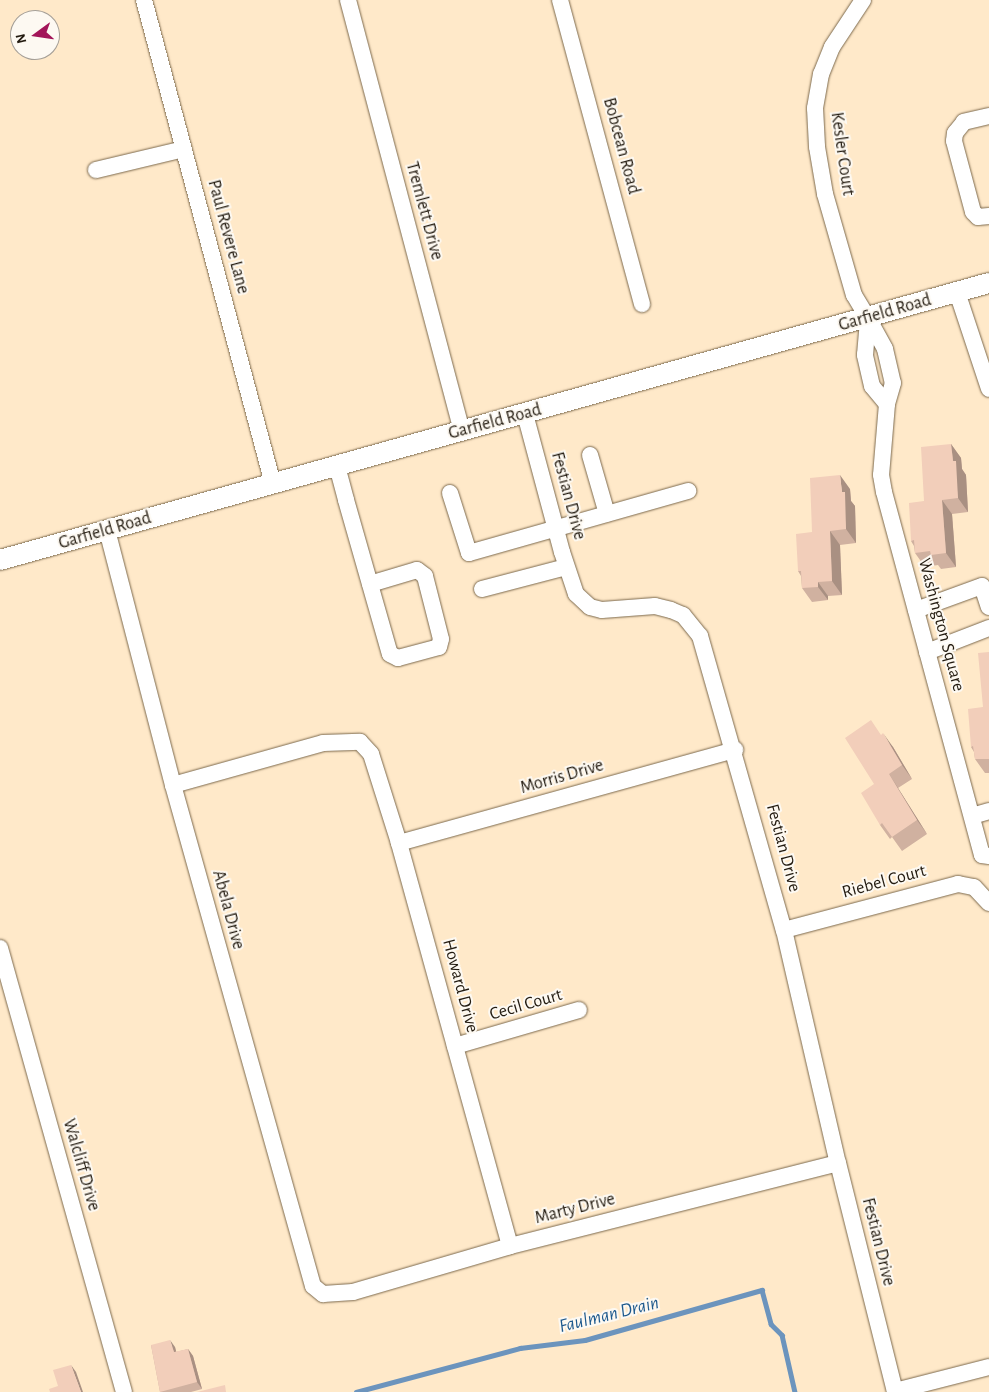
<!DOCTYPE html>
<html>
<head>
<meta charset="utf-8">
<style>
  body { margin:0 }
  #map { position:relative; width:989px; height:1392px; overflow:hidden; background:#ffe9c9; font-family:"Alegreya Sans",sans-serif }
  div>[style] { position:absolute }
  [style*='--x'] { left:calc(var(--x)*1px); top:calc(var(--y)*1px); width:calc(var(--w)*1px); rotate:calc(var(--a)*1deg) }
  .stream>* { height:4.5px; margin:-2.25px; padding:0 2.25px; transform-origin:2.25px; border-radius:2.25px; background:#6c94bd }
  .roads { filter:drop-shadow(0 0 1px #7c694d) drop-shadow(0 0 1px #7c694d) }
  .minor>* { height:16px; margin:-8px; padding:0 8px; transform-origin:8px; border-radius:8px; background:#fff }
  .major>* { height:20px; margin:-10px; padding:0 10px; transform-origin:10px; border-radius:10px; background:#fff }
  .wall>* { inset:0; background:#d0b1a0 }
  .shaded-wall>* { inset:0; background:#a99082 }
  .building>* { inset:0; background:#f2ceba }
  span { translate:-50% -50%; white-space:nowrap; text-align:center; line-height:1.15; -webkit-text-stroke:4px #fdf9f2; paint-order:stroke }
  .street-label { font-size:18px; color:#231b10 }
  .water-label { font-size:19px; color:#1d598d; font-style:italic }
  .north { position:absolute; left:10px; top:10px; width:50px; height:50px; box-sizing:border-box; background:#fdf9f2; border:1px solid #a6a098; border-radius:50%; rotate:256deg; font-size:14px; font-weight:700; line-height:20px; text-align:center; color:#231b10 }
  .north::after { content:''; display:block; margin:auto; width:18px; height:22px; background:#a31559; clip-path:polygon(50% 0,100% 100%,50% 72%,0 100%) }
</style>
</head>
<body>
<div id="map">
  <div class="stream">
    <div style="--x:356;--y:1392;--w:170;--a:-15"></div>
    <div style="--x:520;--y:1348;--w:65;--a:-7"></div>
    <div style="--x:585;--y:1340;--w:184;--a:-15.8"></div>
    <div style="--x:762;--y:1290;--w:35;--a:75"></div>
    <div style="--x:771;--y:1324;--w:16;--a:45"></div>
    <div style="--x:782;--y:1335;--w:58;--a:77.2"></div>
  </div>
  <div class="roads">
    <div class="minor">
      <div style="--x:144;--y:0;--w:501;--a:75.08"></div>
      <div style="--x:348;--y:0;--w:446;--a:75.2"></div>
      <div style="--x:560;--y:0;--w:315;--a:74.9"></div>
      <div style="--x:863;--y:0;--w:56;--a:123.4"></div>
      <div style="--x:832;--y:47;--w:29;--a:112"></div>
      <div style="--x:821;--y:74;--w:35;--a:100"></div>
      <div style="--x:815;--y:108;--w:39;--a:87"></div>
      <div style="--x:817;--y:147;--w:48;--a:80.3"></div>
      <div style="--x:825;--y:194;--w:105;--a:74"></div>
      <div style="--x:854;--y:295;--w:27;--a:59"></div>
      <div style="--x:868;--y:318;--w:35;--a:61"></div>
      <div style="--x:885;--y:349;--w:35;--a:77"></div>
      <div style="--x:893;--y:383;--w:22;--a:106"></div>
      <div style="--x:887;--y:404;--w:23;--a:-130"></div>
      <div style="--x:872;--y:386;--w:32;--a:-103"></div>
      <div style="--x:865;--y:355;--w:37;--a:-85"></div>
      <div style="--x:989;--y:116;--w:26;--a:167"></div>
      <div style="--x:964;--y:122;--w:14;--a:129"></div>
      <div style="--x:955;--y:133;--w:8;--a:97"></div>
      <div style="--x:954;--y:141;--w:73;--a:75"></div>
      <div style="--x:973;--y:212;--w:7;--a:45"></div>
      <div style="--x:978;--y:217;--w:11;--a:-5"></div>
      <div style="--x:96;--y:170;--w:90;--a:-13.4"></div>
      <div style="--x:957;--y:292;--w:102;--a:71.7"></div>
      <div style="--x:887;--y:404;--w:71;--a:94.8"></div>
      <div style="--x:881;--y:475;--w:17;--a:80"></div>
      <div style="--x:884;--y:492;--w:376;--a:74.9"></div>
      <div style="--x:982;--y:855;--w:7;--a:8"></div>
      <div style="--x:525;--y:414;--w:143;--a:75"></div>
      <div style="--x:562;--y:552;--w:44;--a:71.6"></div>
      <div style="--x:576;--y:594;--w:19;--a:43"></div>
      <div style="--x:590;--y:607;--w:12;--a:14"></div>
      <div style="--x:602;--y:610;--w:53;--a:-4.3"></div>
      <div style="--x:655;--y:606;--w:16;--a:14"></div>
      <div style="--x:671;--y:610;--w:13;--a:23"></div>
      <div style="--x:683;--y:615;--w:27;--a:51"></div>
      <div style="--x:700;--y:636;--w:306;--a:74.1"></div>
      <div style="--x:784;--y:930;--w:239;--a:77"></div>
      <div style="--x:838;--y:1163;--w:236;--a:76"></div>
      <div style="--x:590;--y:455;--w:61;--a:73.9"></div>
      <div style="--x:337;--y:466;--w:35;--a:75"></div>
      <div style="--x:346;--y:500;--w:160;--a:74.1"></div>
      <div style="--x:390;--y:654;--w:9;--a:27"></div>
      <div style="--x:398;--y:658;--w:42;--a:-15"></div>
      <div style="--x:439;--y:647;--w:8;--a:-76"></div>
      <div style="--x:441;--y:639;--w:65;--a:-104.3"></div>
      <div style="--x:425;--y:576;--w:10;--a:-143"></div>
      <div style="--x:417;--y:570;--w:49;--a:163.4"></div>
      <div style="--x:450;--y:493;--w:63;--a:72.4"></div>
      <div style="--x:469;--y:553;--w:228;--a:-15.8"></div>
      <div style="--x:107;--y:530;--w:263;--a:75.5"></div>
      <div style="--x:173;--y:785;--w:520;--a:74.39"></div>
      <div style="--x:313;--y:1286;--w:13;--a:39"></div>
      <div style="--x:323;--y:1294;--w:30;--a:-4"></div>
      <div style="--x:353;--y:1292;--w:164;--a:-16.3"></div>
      <div style="--x:510;--y:1246;--w:338;--a:-14.2"></div>
      <div style="--x:482;--y:589;--w:87;--a:-14.7"></div>
      <div style="--x:916;--y:610;--w:70;--a:-20"></div>
      <div style="--x:982;--y:586;--w:22;--a:72"></div>
      <div style="--x:927;--y:652;--w:66;--a:-21.2"></div>
      <div style="--x:173;--y:785;--w:156;--a:-15.6"></div>
      <div style="--x:323;--y:743;--w:37;--a:-2"></div>
      <div style="--x:360;--y:742;--w:16;--a:47"></div>
      <div style="--x:371;--y:754;--w:93;--a:72.5"></div>
      <div style="--x:399;--y:843;--w:418;--a:74.6"></div>
      <div style="--x:972;--y:816;--w:18;--a:-16"></div>
      <div style="--x:399;--y:843;--w:349;--a:-15.5"></div>
      <div style="--x:784;--y:930;--w:180;--a:-14.8"></div>
      <div style="--x:958;--y:884;--w:16;--a:11"></div>
      <div style="--x:974;--y:887;--w:22;--a:47"></div>
      <div style="--x:0;--y:948;--w:461;--a:74.4"></div>
      <div style="--x:455;--y:1046;--w:129;--a:-16.2"></div>
      <div style="--x:895;--y:1391;--w:97;--a:-14.3"></div>
    </div>
    <div class="major">
      <div style="--x:0;--y:560;--w:1027;--a:-15.65"></div>
    </div>
  </div>
  <div class="wall">
    <div style="clip-path:polygon(951px 444px,961px 458px,962px 469px,966px 475px,968px 512px,952px 514px,956px 567px,941px 569px,938px 565px,925px 567px,915px 553px,914px 546px,911px 541px,924px 501px)"></div>
    <div style="clip-path:polygon(850px 489px,851px 501px,855px 506px,856px 543px,840px 545px,842px 595px,828px 596px,828px 600px,812px 602px,802px 588px,801px 576px,798px 571px,812px 532px)"></div>
    <div style="clip-path:polygon(989px 652px,989px 773px,985px 773px,975px 759px,974px 752px,971px 747px,983px 707px)"></div>
    <div style="clip-path:polygon(881px 735px,893px 747px,912px 779px,898px 788px,927px 834px,902px 851px,892px 837px,890px 839px,880px 825px,874px 784px)"></div>
    <div style="clip-path:polygon(151px 1345px,175px 1347px,176px 1352px,188px 1349px,193px 1356px,202px 1389px,191px 1392px,160px 1392px)"></div>
  </div>
  <div class="shaded-wall">
    <div style="clip-path:polygon(951px 444px,961px 458px,962px 469px,966px 475px,968px 512px,958px 498px)"></div>
    <div style="clip-path:polygon(840px 475px,850px 489px,851px 501px,855px 506px,856px 543px,846px 529px)"></div>
    <div style="clip-path:polygon(942px 500px,952px 514px,956px 567px,946px 553px)"></div>
    <div style="clip-path:polygon(830px 531px,840px 545px,842px 595px,832px 581px)"></div>
    <div style="clip-path:polygon(818px 582px,828px 596px,828px 600px,818px 587px)"></div>
    <div style="clip-path:polygon(883px 733px,893px 747px,912px 779px,902px 765px)"></div>
    <div style="clip-path:polygon(889px 774px,898px 788px,927px 834px,917px 820px)"></div>
    <div style="clip-path:polygon(170px 1340px,175px 1347px,178px 1359px,174px 1352px)"></div>
    <div style="clip-path:polygon(188px 1349px,193px 1356px,202px 1389px,197px 1382px)"></div>
    <div style="clip-path:polygon(71px 1365px,76px 1372px,83px 1392px,81px 1392px)"></div>
  </div>
  <div class="building">
    <div style="clip-path:polygon(951px 444px,953px 461px,956px 461px,958px 498px,942px 500px,946px 553px,931px 555px,930px 551px,915px 553px,914px 540px,911px 541px,909px 503px,924px 501px,921px 447px)"></div>
    <div style="clip-path:polygon(840px 475px,842px 492px,845px 492px,846px 529px,830px 531px,832px 581px,818px 582px,818px 587px,802px 588px,801px 571px,798px 571px,796px 534px,812px 532px,810px 478px)"></div>
    <div style="clip-path:polygon(989px 652px,989px 759px,975px 759px,973px 746px,971px 747px,968px 709px,983px 707px,978px 653px)"></div>
    <div style="clip-path:polygon(871px 720px,881px 735px,883px 733px,902px 765px,889px 774px,917px 820px,892px 837px,882px 823px,880px 825px,861px 793px,874px 784px,845px 738px)"></div>
    <div style="clip-path:polygon(170px 1340px,174px 1352px,188px 1349px,197px 1382px,160px 1392px,151px 1345px)"></div>
    <div style="clip-path:polygon(71px 1365px,81px 1392px,50px 1392px,49px 1389px,58px 1386px,53px 1370px)"></div>
    <div style="clip-path:polygon(225px 1385px,226px 1392px,197px 1392px)"></div>
  </div>
  <div class="street-label">
    <span style="left:621px;top:146px;rotate:75deg">Bobcean Road</span>
    <span style="left:842px;top:154px;rotate:82deg">Kesler Court</span>
    <span style="left:424px;top:211px;rotate:75deg">Tremlett Drive</span>
    <span style="left:228px;top:237px;rotate:75deg">Paul Revere Lane</span>
    <span style="left:885px;top:313px;rotate:-16deg">Garfield Road</span>
    <span style="left:495px;top:422px;rotate:-15deg">Garfield Road</span>
    <span style="left:568px;top:496px;rotate:75deg">Festian Drive</span>
    <span style="left:105px;top:531px;rotate:-16deg">Garfield Road</span>
    <span style="left:941px;top:625px;rotate:75deg">Washington Square</span>
    <span style="left:562px;top:777px;rotate:-16deg">Morris Drive</span>
    <span style="left:783px;top:848px;rotate:75deg">Festian Drive</span>
    <span style="left:884px;top:882px;rotate:-15deg">Riebel Court</span>
    <span style="left:228px;top:910px;rotate:75deg">Abela Drive</span>
    <span style="left:460px;top:986px;rotate:75deg">Howard Drive</span>
    <span style="left:526px;top:1005px;rotate:-16deg">Cecil Court</span>
    <span style="left:81px;top:1165px;rotate:74deg">Walcliff Drive</span>
    <span style="left:575px;top:1209px;rotate:-14deg">Marty Drive</span>
    <span style="left:878px;top:1242px;rotate:76deg">Festian Drive</span>
  </div>
  <div class="water-label">
    <span style="left:609px;top:1315px;rotate:-14deg">Faulman Drain</span>
  </div>
  <div class="north">N</div>
</div>
</body>
</html>
